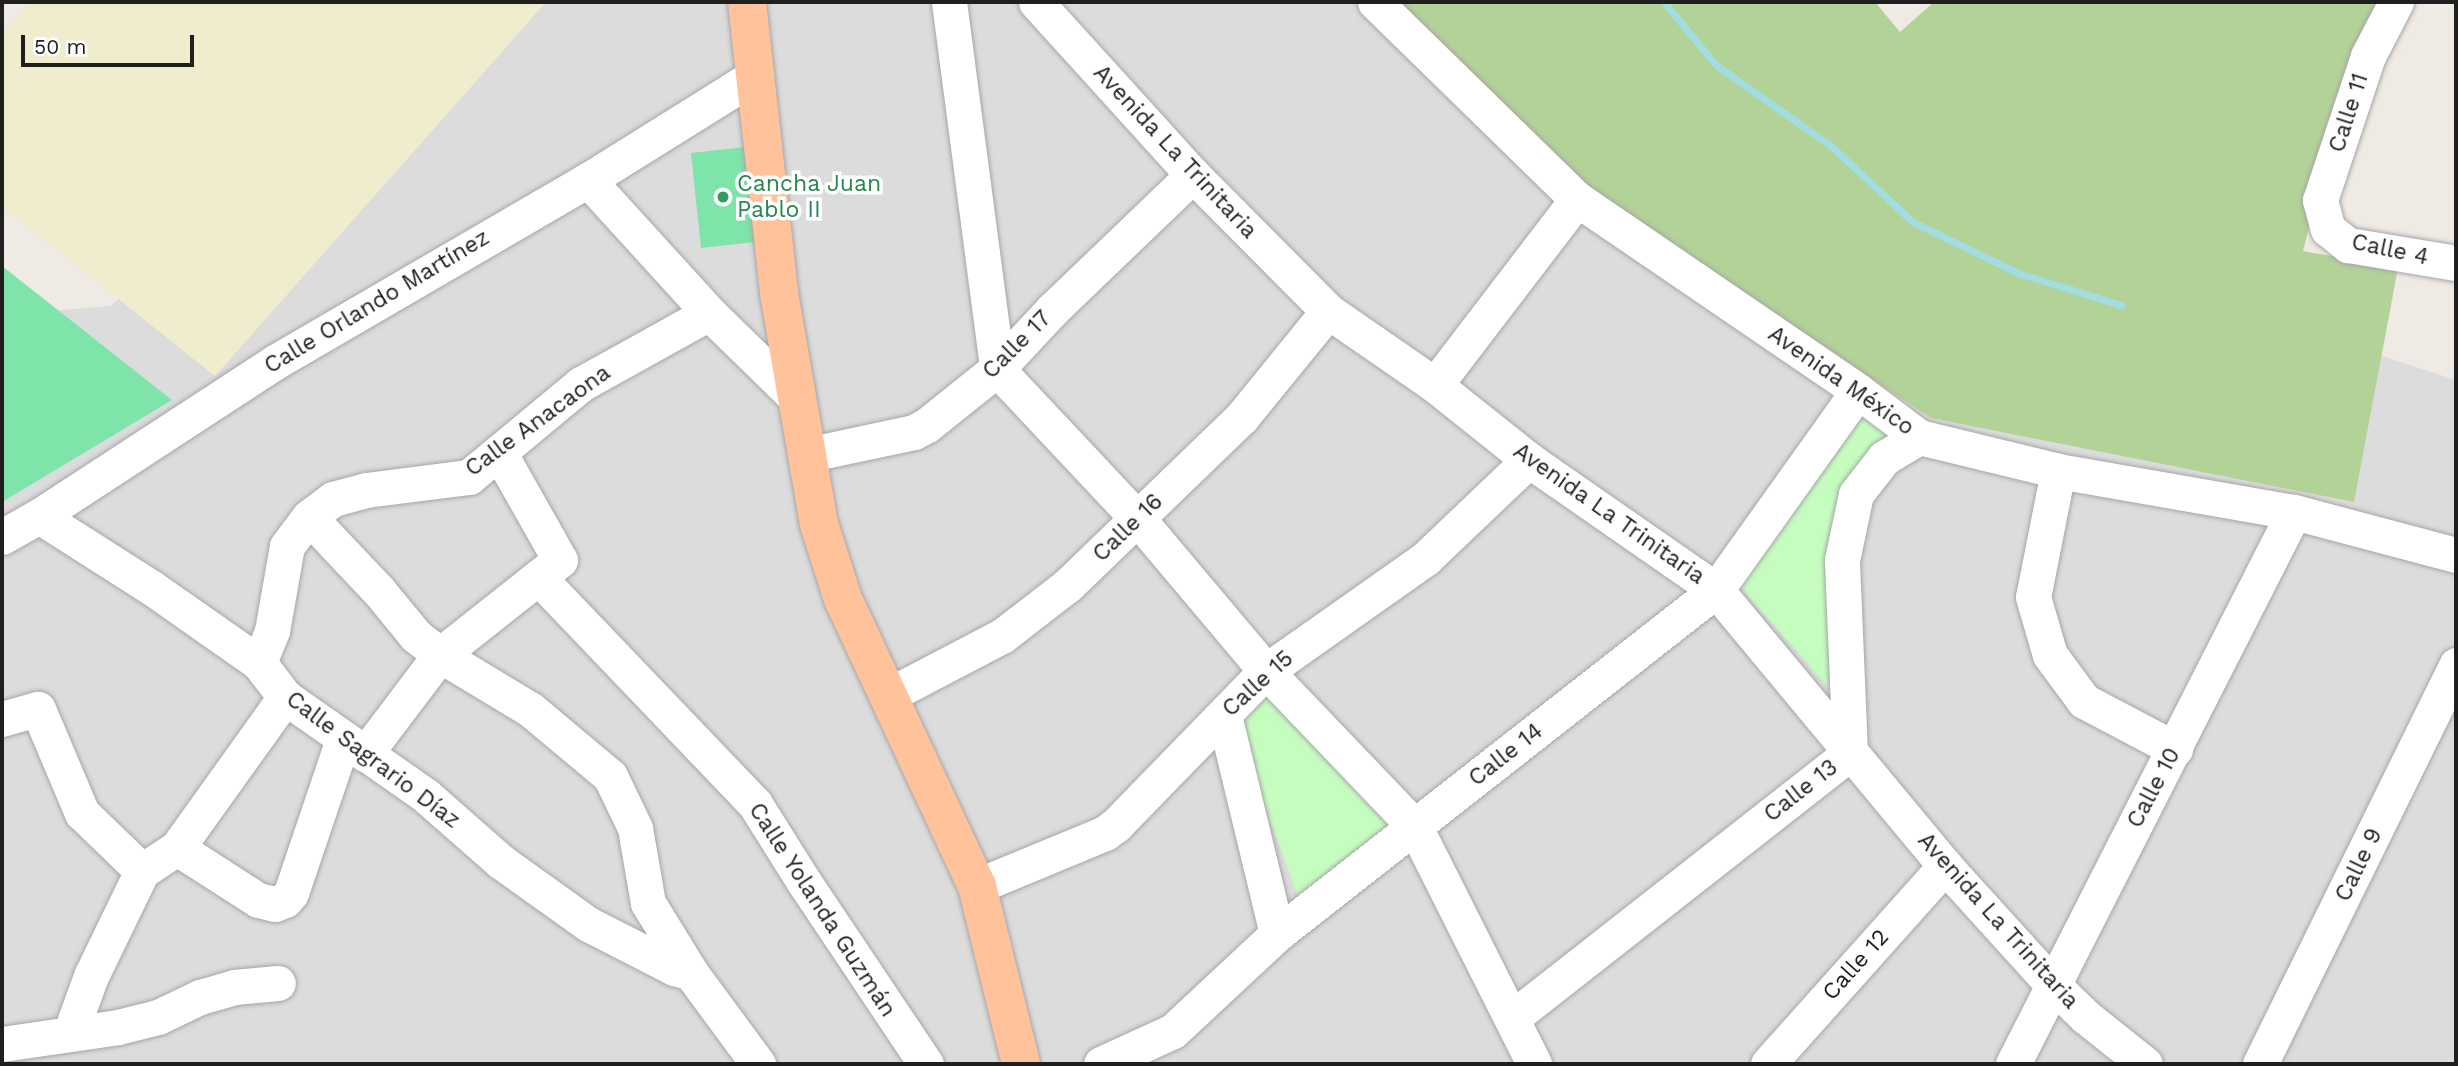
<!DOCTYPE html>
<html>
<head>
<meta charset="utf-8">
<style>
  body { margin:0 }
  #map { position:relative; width:2458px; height:1066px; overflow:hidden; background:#f0eae5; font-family:"Work Sans",sans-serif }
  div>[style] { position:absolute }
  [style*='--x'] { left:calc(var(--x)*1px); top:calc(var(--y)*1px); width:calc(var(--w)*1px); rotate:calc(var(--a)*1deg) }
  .residential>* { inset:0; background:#dddcdc }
  .farmland>* { inset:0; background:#f0edcf }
  .forest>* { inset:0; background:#b3d297 }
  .park>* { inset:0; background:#c5fdbf }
  .pitch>* { inset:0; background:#7ee4aa }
  .stream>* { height:7px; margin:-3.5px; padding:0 3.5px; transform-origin:3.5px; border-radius:3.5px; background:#a2dee1 }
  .roads { filter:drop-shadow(0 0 2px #a6a6a6) drop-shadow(0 0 2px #a6a6a6) }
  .minor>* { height:35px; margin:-17.5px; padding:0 17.5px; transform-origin:17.5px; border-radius:17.5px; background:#fff }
  .major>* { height:38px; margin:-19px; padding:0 19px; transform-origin:19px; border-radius:19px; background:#ffc29b }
  .dots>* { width:19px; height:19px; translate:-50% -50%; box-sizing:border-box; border:4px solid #fff; border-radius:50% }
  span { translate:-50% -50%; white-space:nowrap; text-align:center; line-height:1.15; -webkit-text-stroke:7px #fff; paint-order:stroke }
  .street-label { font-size:23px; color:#1f1f1f }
  .leisure-label { font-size:23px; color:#27864d }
  .left { translate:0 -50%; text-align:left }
  .frame { position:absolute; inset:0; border:4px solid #1f1f1f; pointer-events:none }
  .scale { position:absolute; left:21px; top:35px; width:173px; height:32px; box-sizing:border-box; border:4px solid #1f1f1f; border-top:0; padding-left:9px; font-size:21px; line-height:24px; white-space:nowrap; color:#1f1f1f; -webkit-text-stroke:5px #fff; paint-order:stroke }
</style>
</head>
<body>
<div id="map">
  <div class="residential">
    <div style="clip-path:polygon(422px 2px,1404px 2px,1499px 67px,2456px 380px,2456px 1064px,2px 1064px,2px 315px,111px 306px)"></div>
  </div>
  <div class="farmland">
    <div style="clip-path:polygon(29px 2px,546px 2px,215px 376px,2px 206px,2px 37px)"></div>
  </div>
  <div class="forest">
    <div style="clip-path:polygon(1395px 2px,1875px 2px,1900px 32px,1934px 2px,2385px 2px,2349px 71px,2303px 251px,2398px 268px,2354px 502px,1931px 418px,1585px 188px)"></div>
  </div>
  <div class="park">
    <div style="clip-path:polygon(1863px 399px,1921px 429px,1848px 494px,1861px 724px,1735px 581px)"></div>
    <div style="clip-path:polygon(1281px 665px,1412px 817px,1300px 901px,1232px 716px)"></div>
  </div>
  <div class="pitch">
    <div style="clip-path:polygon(745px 147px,755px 242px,701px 248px,691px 153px)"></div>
    <div style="clip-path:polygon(2px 266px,172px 400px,2px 502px)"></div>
  </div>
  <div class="stream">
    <div style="--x:1664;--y:2;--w:82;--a:50.5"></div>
    <div style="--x:1716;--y:65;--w:139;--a:35.1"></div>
    <div style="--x:1830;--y:145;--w:113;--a:42.9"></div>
    <div style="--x:1913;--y:222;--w:117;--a:25.9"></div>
    <div style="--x:2018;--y:273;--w:108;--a:17.3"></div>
  </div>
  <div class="roads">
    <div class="minor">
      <div style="--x:949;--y:2;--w:370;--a:82.5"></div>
      <div style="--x:997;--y:369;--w:206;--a:46.8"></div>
      <div style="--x:1138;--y:519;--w:199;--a:49.9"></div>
      <div style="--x:1266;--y:671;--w:216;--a:46.3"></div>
      <div style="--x:1415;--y:827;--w:265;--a:63.3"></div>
      <div style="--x:1036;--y:2;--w:234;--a:47.8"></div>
      <div style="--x:1193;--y:175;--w:192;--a:45.2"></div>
      <div style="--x:1328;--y:311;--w:130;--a:34.7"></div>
      <div style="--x:1435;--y:385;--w:120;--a:38.6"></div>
      <div style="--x:1529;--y:460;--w:228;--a:34.8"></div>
      <div style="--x:1716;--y:590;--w:359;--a:50.3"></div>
      <div style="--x:1945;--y:866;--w:158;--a:47.8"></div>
      <div style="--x:2051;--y:983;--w:49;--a:44.2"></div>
      <div style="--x:2086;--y:1017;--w:75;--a:38.5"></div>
      <div style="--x:1375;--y:2;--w:282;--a:44.3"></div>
      <div style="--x:1577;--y:199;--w:340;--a:34.3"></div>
      <div style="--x:1858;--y:391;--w:76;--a:37"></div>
      <div style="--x:1919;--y:437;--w:143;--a:13.7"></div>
      <div style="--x:2058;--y:471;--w:240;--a:9.9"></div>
      <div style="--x:2294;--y:512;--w:168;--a:14.9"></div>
      <div style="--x:2396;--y:2;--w:61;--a:117.4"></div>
      <div style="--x:2368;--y:56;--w:152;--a:108.4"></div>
      <div style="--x:2320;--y:200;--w:30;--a:75"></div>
      <div style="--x:2328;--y:229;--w:26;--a:39"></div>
      <div style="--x:2348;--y:245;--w:109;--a:9.5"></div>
      <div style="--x:588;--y:180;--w:180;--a:47.7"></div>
      <div style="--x:709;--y:313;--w:120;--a:44.3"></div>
      <div style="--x:1435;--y:385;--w:234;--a:-52.6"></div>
      <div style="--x:806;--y:455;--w:110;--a:-12"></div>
      <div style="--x:914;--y:432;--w:15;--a:-28"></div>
      <div style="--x:927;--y:425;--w:90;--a:-38.7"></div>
      <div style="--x:997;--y:369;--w:81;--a:-47"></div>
      <div style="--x:1052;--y:310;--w:195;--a:-43.8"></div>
      <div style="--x:2058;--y:471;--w:128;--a:101.2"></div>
      <div style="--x:2033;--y:597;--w:60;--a:73.7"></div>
      <div style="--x:2050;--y:655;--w:57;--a:53.5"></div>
      <div style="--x:2084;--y:701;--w:103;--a:27.8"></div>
      <div style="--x:39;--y:516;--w:134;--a:32.5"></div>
      <div style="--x:152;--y:588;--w:131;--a:35"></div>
      <div style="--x:259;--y:663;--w:43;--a:52.6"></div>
      <div style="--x:285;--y:697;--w:171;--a:35"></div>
      <div style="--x:425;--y:795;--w:100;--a:41.3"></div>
      <div style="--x:500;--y:861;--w:108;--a:35.6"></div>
      <div style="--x:588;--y:924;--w:97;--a:27.1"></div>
      <div style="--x:674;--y:968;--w:18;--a:16"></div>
      <div style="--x:691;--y:973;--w:113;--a:53.6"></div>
      <div style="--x:309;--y:517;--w:102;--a:46.6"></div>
      <div style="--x:379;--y:591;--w:58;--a:50.6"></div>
      <div style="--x:416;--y:636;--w:31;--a:38"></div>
      <div style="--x:440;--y:655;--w:106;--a:31.1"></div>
      <div style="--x:531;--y:710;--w:103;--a:39.9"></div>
      <div style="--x:610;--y:776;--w:58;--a:64.3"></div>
      <div style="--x:635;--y:828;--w:76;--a:80.2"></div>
      <div style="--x:648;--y:903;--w:82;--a:58.4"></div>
      <div style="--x:2;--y:537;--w:43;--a:-29.6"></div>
      <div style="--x:39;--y:516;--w:282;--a:-33.1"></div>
      <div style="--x:275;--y:362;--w:362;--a:-30.2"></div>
      <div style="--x:588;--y:180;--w:198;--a:-32"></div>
      <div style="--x:539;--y:578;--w:313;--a:46.3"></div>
      <div style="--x:755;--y:804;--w:92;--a:57.9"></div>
      <div style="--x:804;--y:882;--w:219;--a:56.2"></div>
      <div style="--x:259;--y:663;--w:35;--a:-68"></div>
      <div style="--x:272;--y:631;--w:86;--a:-80"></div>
      <div style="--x:287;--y:546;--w:36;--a:-53"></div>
      <div style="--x:309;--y:517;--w:30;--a:-37"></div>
      <div style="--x:333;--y:499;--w:34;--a:-15"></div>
      <div style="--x:366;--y:490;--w:104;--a:-7.2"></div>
      <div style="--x:469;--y:477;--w:146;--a:-39.7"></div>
      <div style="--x:581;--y:384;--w:146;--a:-29"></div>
      <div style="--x:887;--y:696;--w:130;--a:-27.6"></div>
      <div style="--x:1002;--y:636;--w:83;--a:-37.7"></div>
      <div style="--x:1068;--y:585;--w:242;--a:-44"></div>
      <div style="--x:1242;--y:417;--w:136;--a:-50.9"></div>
      <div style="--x:1224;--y:715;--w:225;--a:76.4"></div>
      <div style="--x:2;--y:719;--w:37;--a:-16"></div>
      <div style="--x:38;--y:709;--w:113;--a:67.1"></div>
      <div style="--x:82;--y:813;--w:83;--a:44"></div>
      <div style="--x:365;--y:754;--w:124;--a:-52.9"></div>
      <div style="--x:440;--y:655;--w:153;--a:-38.4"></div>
      <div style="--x:560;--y:560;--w:124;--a:-119.5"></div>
      <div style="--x:177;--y:848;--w:96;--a:32.7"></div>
      <div style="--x:258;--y:900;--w:17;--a:13"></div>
      <div style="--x:275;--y:904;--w:11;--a:-22"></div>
      <div style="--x:285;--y:900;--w:9;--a:-49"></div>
      <div style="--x:291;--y:893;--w:163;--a:-71.3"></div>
      <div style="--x:977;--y:886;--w:139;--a:-22.5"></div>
      <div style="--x:1105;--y:833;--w:14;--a:-36"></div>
      <div style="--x:1116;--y:825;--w:215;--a:-45.8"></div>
      <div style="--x:1266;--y:671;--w:196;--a:-35.2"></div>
      <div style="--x:1426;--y:558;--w:142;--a:-43.6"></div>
      <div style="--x:1512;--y:1018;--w:429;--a:-38.1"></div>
      <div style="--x:1850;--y:753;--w:193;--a:-92.4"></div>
      <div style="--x:1842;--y:560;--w:67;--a:-78"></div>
      <div style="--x:1856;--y:494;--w:46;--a:-52.1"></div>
      <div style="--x:1884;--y:458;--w:41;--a:-31"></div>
      <div style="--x:76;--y:1031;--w:11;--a:-95"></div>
      <div style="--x:75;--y:1020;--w:47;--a:-70"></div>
      <div style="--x:91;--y:976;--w:117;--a:-64.1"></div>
      <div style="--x:142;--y:871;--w:42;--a:-33.3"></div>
      <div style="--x:177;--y:848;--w:186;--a:-54.4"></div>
      <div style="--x:2;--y:1044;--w:117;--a:-8.3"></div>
      <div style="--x:118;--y:1027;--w:41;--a:-14"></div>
      <div style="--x:158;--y:1017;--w:47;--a:-25.5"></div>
      <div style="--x:200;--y:997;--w:35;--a:-16"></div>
      <div style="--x:234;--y:987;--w:44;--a:-5.2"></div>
      <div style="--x:1101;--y:1064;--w:79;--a:-24.6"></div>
      <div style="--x:1173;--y:1031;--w:142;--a:-43"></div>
      <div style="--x:1277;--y:934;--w:558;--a:-38.08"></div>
      <div style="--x:1716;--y:590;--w:244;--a:-54.5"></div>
      <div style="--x:1768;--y:1064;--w:266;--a:-48.2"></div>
      <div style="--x:2013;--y:1064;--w:619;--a:-63.02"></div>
      <div style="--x:2260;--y:1064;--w:445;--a:-63.8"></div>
    </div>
    <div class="major">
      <div style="--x:747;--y:2;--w:293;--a:83.7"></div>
      <div style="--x:779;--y:293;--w:234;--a:80.2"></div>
      <div style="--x:819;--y:524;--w:79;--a:72.3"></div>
      <div style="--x:843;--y:599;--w:317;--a:65"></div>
      <div style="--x:977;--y:886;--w:183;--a:76.1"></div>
    </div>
  </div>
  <div class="dots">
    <div style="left:723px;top:197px;background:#2e9e5b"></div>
  </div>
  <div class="street-label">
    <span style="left:2349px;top:113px;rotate:-72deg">Calle 11</span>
    <span style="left:1175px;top:152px;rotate:47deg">Avenida La Trinitaria</span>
    <span style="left:2390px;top:250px;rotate:12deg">Calle 4</span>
    <span style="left:377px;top:302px;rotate:-31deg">Calle Orlando Martínez</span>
    <span style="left:1017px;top:345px;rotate:-45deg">Calle 17</span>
    <span style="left:1841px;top:381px;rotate:35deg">Avenida México</span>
    <span style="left:538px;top:421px;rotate:-36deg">Calle Anacaona</span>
    <span style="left:1609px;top:514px;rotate:35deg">Avenida La Trinitaria</span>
    <span style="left:1128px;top:528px;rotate:-44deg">Calle 16</span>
    <span style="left:1258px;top:684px;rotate:-42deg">Calle 15</span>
    <span style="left:1506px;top:755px;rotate:-38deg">Calle 14</span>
    <span style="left:373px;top:760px;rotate:37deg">Calle Sagrario Díaz</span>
    <span style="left:2154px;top:788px;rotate:-62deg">Calle 10</span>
    <span style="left:1801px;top:791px;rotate:-38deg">Calle 13</span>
    <span style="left:2359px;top:865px;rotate:-64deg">Calle 9</span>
    <span style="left:822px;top:910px;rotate:57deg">Calle Yolanda Guzmán</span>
    <span style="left:1998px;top:921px;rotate:48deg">Avenida La Trinitaria</span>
    <span style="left:1856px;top:965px;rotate:-48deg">Calle 12</span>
  </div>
  <div class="leisure-label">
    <span class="left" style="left:737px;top:197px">Cancha Juan<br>Pablo II</span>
  </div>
  <div class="frame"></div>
  <div class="scale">50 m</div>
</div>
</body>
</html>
